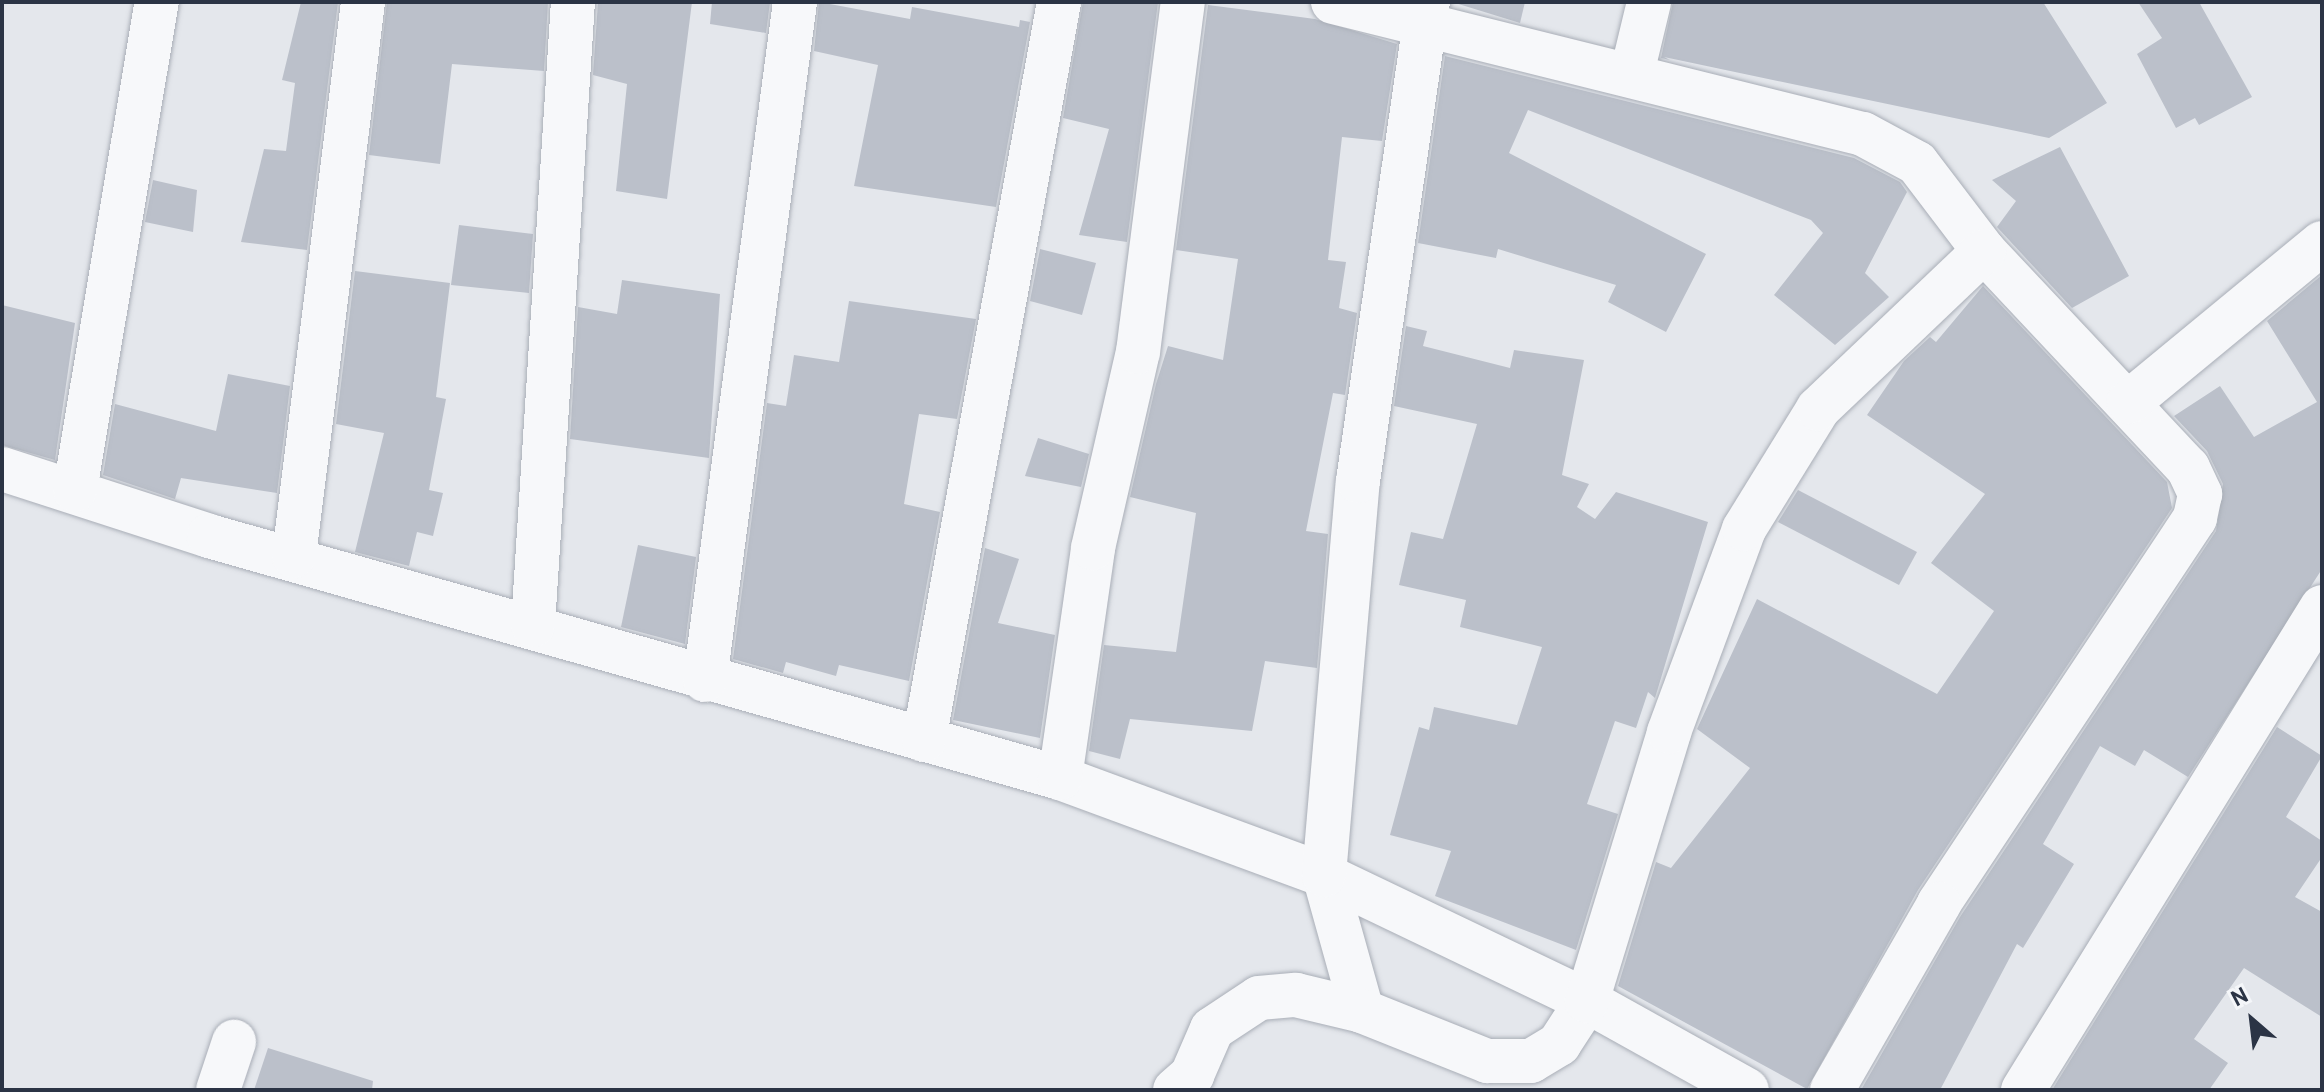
<!DOCTYPE html>
<html>
<head>
<meta charset="utf-8">
<style>
  body { margin:0 }
  #map { position:relative; width:2324px; height:1092px; overflow:hidden; background:#e4e7ec; font-family:Overpass,sans-serif }
  div>[style] { position:absolute }
  [style*='--x'] { left:calc(var(--x)*1px); top:calc(var(--y)*1px); width:calc(var(--w)*1px); rotate:calc(var(--a)*1deg) }
  .building>* { inset:0; background:#bbc0ca }
  .roads { filter:drop-shadow(0 0 2px #a9aeb7) drop-shadow(0 0 2px #a9aeb7) }
  .street>* { height:44px; margin:-22px; padding:0 22px; transform-origin:22px; border-radius:22px; background:#f7f8fa }
  span { translate:-50% -50%; white-space:nowrap; text-align:center; line-height:1.15; -webkit-text-stroke:7px #f4f6f9; paint-order:stroke }
  .frame { position:absolute; inset:0; border:4px solid #2b3445; pointer-events:none }
  .north { position:absolute; left:2212px; top:980px; width:80px; height:80px; -webkit-text-stroke:6px #f4f6f9; paint-order:stroke; rotate:332deg; font-size:22px; font-weight:700; line-height:32px; text-align:center; color:#2b3445 }
  .north::after { content:''; display:block; margin:auto; width:28px; height:36px; background:#2b3445; clip-path:polygon(50% 0,100% 100%,50% 72%,0 100%) }
</style>
</head>
<body>
<div id="map">
  <div class="building">
    <div style="clip-path:polygon(301px 2px,338px 2px,307px 250px,241px 242px,264px 149px,286px 151px,295px 83px,282px 80px)"></div>
    <div style="clip-path:polygon(387px 2px,548px 2px,544px 71px,452px 64px,440px 164px,369px 155px)"></div>
    <div style="clip-path:polygon(598px 2px,692px 2px,667px 199px,616px 191px,627px 84px,593px 75px)"></div>
    <div style="clip-path:polygon(712px 2px,770px 2px,766px 33px,710px 24px)"></div>
    <div style="clip-path:polygon(819px 2px,910px 19px,912px 7px,1019px 27px,1020px 20px,1030px 22px,996px 207px,854px 186px,878px 65px,814px 51px)"></div>
    <div style="clip-path:polygon(1083px 2px,1158px 2px,1127px 242px,1079px 235px,1109px 129px,1063px 118px)"></div>
    <div style="clip-path:polygon(1452px 2px,1525px 2px,1520px 23px)"></div>
    <div style="clip-path:polygon(1673px 2px,2043px 2px,2107px 103px,2049px 138px,1664px 57px,1670px 60px,1661px 58px)"></div>
    <div style="clip-path:polygon(2138px 2px,2199px 2px,2252px 97px,2199px 125px,2195px 118px,2176px 128px,2137px 54px,2162px 38px)"></div>
    <div style="clip-path:polygon(1208px 5px,1315px 19px,1397px 44px,1382px 141px,1342px 137px,1328px 260px,1346px 262px,1339px 308px,1357px 313px,1345px 395px,1333px 393px,1306px 531px,1328px 534px,1317px 668px,1265px 661px,1252px 731px,1130px 719px,1120px 759px,1089px 751px,1104px 645px,1176px 652px,1196px 513px,1130px 497px,1156px 384px,1168px 346px,1223px 360px,1238px 259px,1176px 250px)"></div>
    <div style="clip-path:polygon(1445px 56px,1854px 158px,1900px 182px,1907px 192px,1865px 273px,1889px 297px,1835px 345px,1774px 295px,1823px 233px,1811px 220px,1528px 110px,1509px 153px,1706px 254px,1666px 332px,1608px 302px,1616px 285px,1498px 249px,1496px 258px,1418px 243px)"></div>
    <div style="clip-path:polygon(2060px 147px,2129px 276px,2072px 308px,1997px 227px,2016px 201px,1992px 180px)"></div>
    <div style="clip-path:polygon(153px 180px,197px 190px,193px 232px,145px 222px)"></div>
    <div style="clip-path:polygon(459px 225px,533px 234px,529px 293px,451px 285px)"></div>
    <div style="clip-path:polygon(1040px 249px,1096px 263px,1082px 315px,1030px 301px)"></div>
    <div style="clip-path:polygon(355px 271px,450px 283px,436px 397px,446px 399px,429px 490px,443px 493px,433px 536px,417px 532px,409px 566px,355px 552px,384px 433px,336px 424px)"></div>
    <div style="clip-path:polygon(2322px 275px,2322px 569px,2188px 777px,2144px 750px,2135px 766px,2100px 746px,2043px 844px,2074px 864px,2023px 948px,2017px 944px,1940px 1090px,1861px 1090px,1960px 917px,2216px 531px,2223px 484px,2207px 451px,2174px 416px,2220px 386px,2254px 437px,2317px 402px,2267px 321px)"></div>
    <div style="clip-path:polygon(622px 280px,720px 294px,709px 458px,570px 439px,578px 307px,617px 314px)"></div>
    <div style="clip-path:polygon(1983px 286px,2167px 482px,2172px 508px,1918px 890px,1807px 1089px,1618px 986px,1656px 862px,1671px 868px,1750px 768px,1697px 729px,1757px 599px,1937px 694px,1994px 611px,1931px 563px,1985px 494px,1867px 415px,1904px 361px,1930px 337px,1936px 342px)"></div>
    <div style="clip-path:polygon(849px 301px,976px 319px,957px 419px,919px 414px,904px 504px,940px 512px,909px 681px,839px 665px,836px 676px,786px 662px,783px 673px,733px 659px,767px 403px,786px 406px,794px 355px,839px 362px)"></div>
    <div style="clip-path:polygon(2px 305px,75px 323px,55px 460px,2px 445px)"></div>
    <div style="clip-path:polygon(1406px 326px,1427px 331px,1423px 346px,1510px 368px,1514px 350px,1584px 360px,1562px 475px,1589px 484px,1577px 507px,1595px 519px,1616px 492px,1708px 522px,1655px 698px,1648px 692px,1636px 728px,1615px 721px,1587px 804px,1618px 814px,1576px 950px,1435px 896px,1451px 851px,1390px 835px,1419px 727px,1429px 730px,1434px 707px,1517px 725px,1542px 647px,1460px 627px,1466px 600px,1399px 585px,1411px 532px,1443px 539px,1477px 424px,1394px 406px)"></div>
    <div style="clip-path:polygon(228px 374px,290px 386px,277px 493px,181px 478px,175px 499px,103px 475px,115px 404px,216px 431px)"></div>
    <div style="clip-path:polygon(1038px 438px,1089px 454px,1081px 487px,1025px 476px)"></div>
    <div style="clip-path:polygon(1798px 490px,1917px 552px,1899px 585px,1778px 522px)"></div>
    <div style="clip-path:polygon(638px 545px,696px 557px,685px 644px,621px 627px)"></div>
    <div style="clip-path:polygon(985px 548px,1019px 559px,998px 623px,1055px 635px,1040px 738px,953px 720px)"></div>
    <div style="clip-path:polygon(2277px 727px,2322px 756px,2286px 817px,2322px 841px,2322px 857px,2295px 897px,2322px 912px,2322px 1017px,2244px 968px,2194px 1039px,2228px 1063px,2209px 1090px,2052px 1090px)"></div>
    <div style="clip-path:polygon(268px 1048px,373px 1081px,372px 1090px,254px 1090px)"></div>
  </div>
  <div class="roads">
    <div class="street">
      <div style="--x:1333;--y:2;--w:546;--a:13.99"></div>
      <div style="--x:1863;--y:134;--w:61;--a:28.2"></div>
      <div style="--x:1917;--y:163;--w:111;--a:52.7"></div>
      <div style="--x:1984;--y:251;--w:298;--a:46.8"></div>
      <div style="--x:2188;--y:468;--w:29;--a:65"></div>
      <div style="--x:2200;--y:494;--w:25;--a:102"></div>
      <div style="--x:2195;--y:518;--w:463;--a:123.6"></div>
      <div style="--x:1939;--y:904;--w:215;--a:119.9"></div>
      <div style="--x:1632;--y:73;--w:73;--a:-76.5"></div>
      <div style="--x:2129;--y:402;--w:250;--a:-39.5"></div>
      <div style="--x:2;--y:469;--w:218;--a:17.9"></div>
      <div style="--x:209;--y:536;--w:885;--a:15.87"></div>
      <div style="--x:1060;--y:778;--w:281;--a:20.2"></div>
      <div style="--x:1324;--y:875;--w:292;--a:25.6"></div>
      <div style="--x:1587;--y:1001;--w:183;--a:29.1"></div>
      <div style="--x:75;--y:490;--w:495;--a:-80.5"></div>
      <div style="--x:294;--y:556;--w:558;--a:-82.9"></div>
      <div style="--x:533;--y:625;--w:624;--a:-86.33"></div>
      <div style="--x:705;--y:680;--w:684;--a:-82.44"></div>
      <div style="--x:924;--y:740;--w:750;--a:-79.63"></div>
      <div style="--x:1060;--y:778;--w:232;--a:-81.8"></div>
      <div style="--x:1093;--y:548;--w:201;--a:-77.1"></div>
      <div style="--x:1138;--y:352;--w:353;--a:-82.7"></div>
      <div style="--x:1362;--y:1011;--w:141;--a:-105.6"></div>
      <div style="--x:1324;--y:875;--w:395;--a:-85.1"></div>
      <div style="--x:1358;--y:481;--w:484;--a:-81.7"></div>
      <div style="--x:218;--y:1090;--w:51;--a:-71.6"></div>
      <div style="--x:1175;--y:1090;--w:23;--a:-41"></div>
      <div style="--x:1192;--y:1075;--w:50;--a:-66.5"></div>
      <div style="--x:1212;--y:1029;--w:56;--a:-33.4"></div>
      <div style="--x:1259;--y:998;--w:37;--a:-5"></div>
      <div style="--x:1296;--y:995;--w:68;--a:13.6"></div>
      <div style="--x:1362;--y:1011;--w:135;--a:21.8"></div>
      <div style="--x:1487;--y:1061;--w:44;--a:0"></div>
      <div style="--x:1531;--y:1061;--w:33;--a:-31"></div>
      <div style="--x:1559;--y:1044;--w:51;--a:-56.9"></div>
      <div style="--x:1587;--y:1001;--w:281;--a:-73"></div>
      <div style="--x:1669;--y:732;--w:216;--a:-69.7"></div>
      <div style="--x:1744;--y:529;--w:141;--a:-58.3"></div>
      <div style="--x:1818;--y:409;--w:229;--a:-43.6"></div>
      <div style="--x:2023;--y:1090;--w:568;--a:-58.24"></div>
    </div>
  </div>
  <div class="frame"></div>
  <div class="north">N</div>
</div>
</body>
</html>
